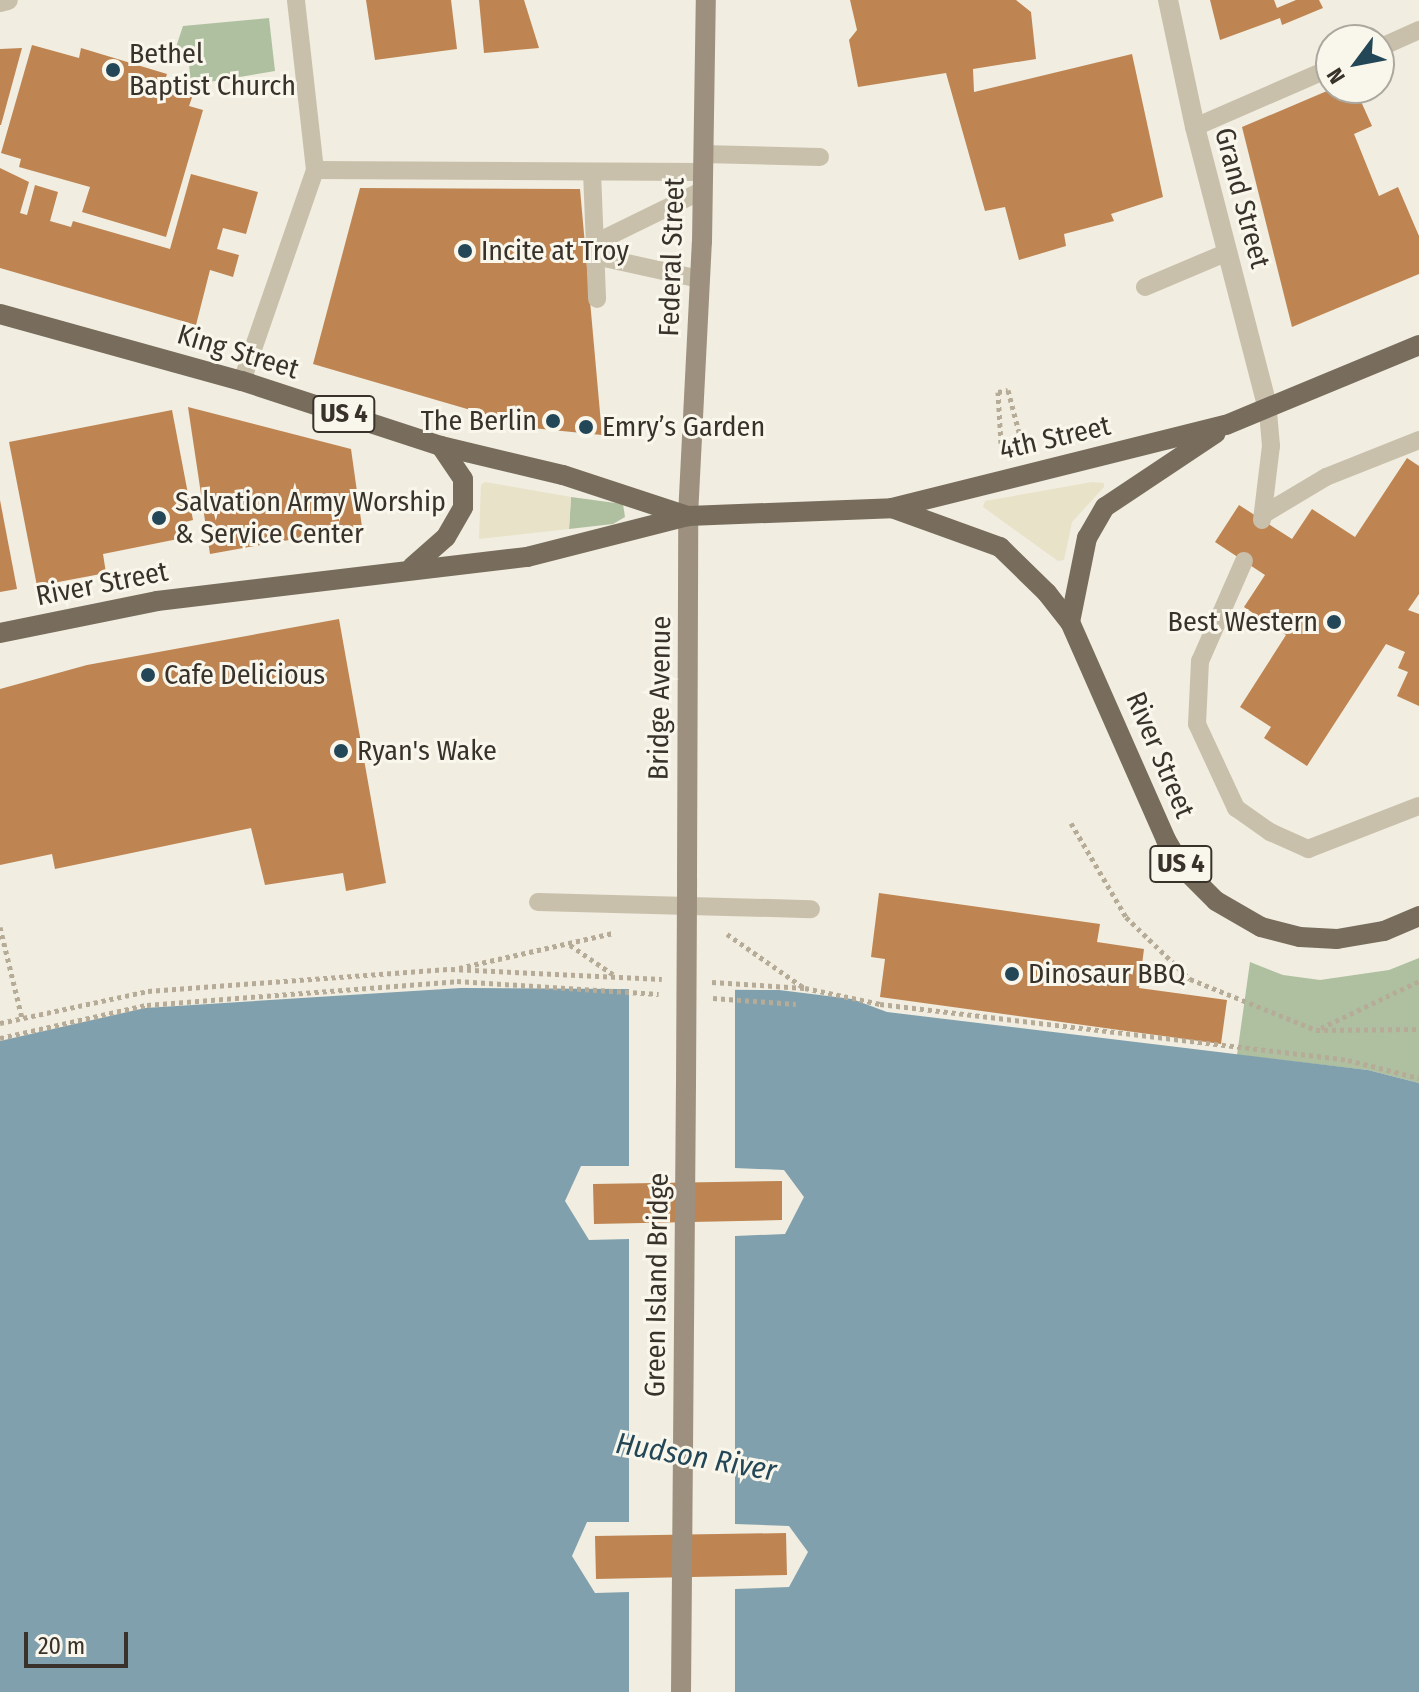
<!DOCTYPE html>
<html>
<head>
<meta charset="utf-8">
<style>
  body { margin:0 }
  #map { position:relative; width:1419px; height:1692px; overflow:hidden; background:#f1ede0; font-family:"Fira Sans Condensed",sans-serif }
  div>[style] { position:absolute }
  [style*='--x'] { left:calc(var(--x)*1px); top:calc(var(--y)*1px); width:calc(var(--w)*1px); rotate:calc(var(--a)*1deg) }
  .green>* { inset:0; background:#aec0a0 }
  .plaza>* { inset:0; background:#e8e2c8 }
  .water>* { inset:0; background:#81a0ad }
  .pier>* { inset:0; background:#f1ede0 }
  .building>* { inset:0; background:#be8552 }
  .path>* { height:5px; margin-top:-2.5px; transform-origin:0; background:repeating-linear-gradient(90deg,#b5ab96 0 4px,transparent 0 8px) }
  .lane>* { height:18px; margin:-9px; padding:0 9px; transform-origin:9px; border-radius:9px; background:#c9c0ac }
  .street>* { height:20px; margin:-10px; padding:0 10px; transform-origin:10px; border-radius:10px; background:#c9c0ac }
  .secondary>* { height:20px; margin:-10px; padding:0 10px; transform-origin:10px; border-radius:10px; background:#9d907e }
  .primary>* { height:20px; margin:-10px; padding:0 10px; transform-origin:10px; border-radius:10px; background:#786d5d }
  .secondary-bridge>* { height:20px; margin:-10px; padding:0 10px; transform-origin:10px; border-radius:10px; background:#9d907e }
  .dots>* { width:22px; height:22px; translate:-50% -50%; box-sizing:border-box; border:4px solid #f9f6ec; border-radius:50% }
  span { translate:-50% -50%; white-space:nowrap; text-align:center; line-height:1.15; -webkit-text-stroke:6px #f9f6ec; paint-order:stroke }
  .shield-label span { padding:2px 6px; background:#f9f6ec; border:2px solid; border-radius:6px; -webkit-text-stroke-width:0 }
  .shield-label { font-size:26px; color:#38322b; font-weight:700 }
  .poi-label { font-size:28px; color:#38322b }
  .left { translate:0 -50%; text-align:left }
  .right { translate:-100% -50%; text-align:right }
  .street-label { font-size:28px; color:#38322b }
  .water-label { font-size:30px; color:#234757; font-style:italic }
  .north { position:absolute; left:1315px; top:24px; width:80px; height:80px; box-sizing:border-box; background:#f9f6ec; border:2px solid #aca89f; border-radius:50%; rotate:238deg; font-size:22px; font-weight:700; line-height:32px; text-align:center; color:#38322b }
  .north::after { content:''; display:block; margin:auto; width:28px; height:36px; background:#234757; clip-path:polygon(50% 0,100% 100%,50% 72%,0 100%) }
  .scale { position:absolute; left:24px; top:1632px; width:104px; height:36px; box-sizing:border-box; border:4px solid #38322b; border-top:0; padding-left:10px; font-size:24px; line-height:28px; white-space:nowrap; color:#38322b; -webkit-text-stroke:6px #f9f6ec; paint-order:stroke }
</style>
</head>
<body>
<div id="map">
  <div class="green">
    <div style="clip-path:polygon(269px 18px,275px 71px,191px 85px,188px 53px,176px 47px,183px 26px)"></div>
    <div style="clip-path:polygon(571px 497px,623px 504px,625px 517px,613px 524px,569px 529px)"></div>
    <div style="clip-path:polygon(1419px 958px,1419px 1083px,1368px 1070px,1237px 1055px,1250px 962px,1283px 975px,1320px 980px,1389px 970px)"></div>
  </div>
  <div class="plaza">
    <div style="clip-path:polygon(485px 482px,571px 497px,569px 529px,479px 539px,481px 485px)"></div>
    <div style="clip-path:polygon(1092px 482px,1104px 483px,1104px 487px,1072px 522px,1064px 560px,1058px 561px,983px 507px,985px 501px)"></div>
  </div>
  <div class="water">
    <div style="clip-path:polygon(461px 988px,779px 990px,852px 999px,887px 1012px,1368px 1070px,1419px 1083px,1419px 1692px,0 1692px,0 1041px,145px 1008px)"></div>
  </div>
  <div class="pier">
    <div style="clip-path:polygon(629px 985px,735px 986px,735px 1168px,784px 1170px,804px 1197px,785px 1234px,735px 1236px,735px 1524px,789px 1526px,808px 1552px,789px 1587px,735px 1589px,735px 1692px,629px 1692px,629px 1592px,595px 1593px,572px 1556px,587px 1522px,629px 1522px,629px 1239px,589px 1240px,565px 1201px,581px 1166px,629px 1166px)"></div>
  </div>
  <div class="building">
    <div style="clip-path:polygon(366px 0,451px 0,457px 49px,375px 60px)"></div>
    <div style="clip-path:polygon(479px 0,524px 0,539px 48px,484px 53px)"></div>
    <div style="clip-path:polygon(850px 0,1016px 0,1031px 12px,1036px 59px,973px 69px,974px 92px,1132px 54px,1163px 197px,1111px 214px,1114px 221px,1064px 234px,1066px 246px,1019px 260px,1005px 207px,985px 211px,946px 73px,858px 87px,849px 40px,857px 30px)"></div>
    <div style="clip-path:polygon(1210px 0,1274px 0,1277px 8px,1296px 0,1319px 0,1323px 8px,1282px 25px,1280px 18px,1220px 40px)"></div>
    <div style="clip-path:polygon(32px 45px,79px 58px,81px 48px,167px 74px,164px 83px,194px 92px,189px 106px,203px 110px,166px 237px,82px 212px,90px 187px,19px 167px,21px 159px,1px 153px)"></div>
    <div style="clip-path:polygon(22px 48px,1px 125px,0 125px,0 49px)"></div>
    <div style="clip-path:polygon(1334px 88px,1355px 88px,1372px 126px,1354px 134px,1379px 196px,1398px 187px,1419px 236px,1419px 274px,1292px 327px,1242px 127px)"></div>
    <div style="clip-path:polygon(0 168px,29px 182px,20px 213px,27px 215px,35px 185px,58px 192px,50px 221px,71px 227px,73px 221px,170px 249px,191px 174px,258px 192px,246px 234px,223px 228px,217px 249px,239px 255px,233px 277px,210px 270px,196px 325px,0 268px)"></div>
    <div style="clip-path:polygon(360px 188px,580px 189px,602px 435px,532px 428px,313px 364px)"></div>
    <div style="clip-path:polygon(188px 407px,351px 449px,362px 527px,210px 554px)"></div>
    <div style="clip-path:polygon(172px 410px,193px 520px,185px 522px,188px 537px,103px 554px,106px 573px,37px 586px,9px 442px)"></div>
    <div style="clip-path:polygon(1407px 458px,1419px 466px,1419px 594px,1408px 610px,1419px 614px,1419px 706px,1397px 696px,1408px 672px,1398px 668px,1405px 652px,1386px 644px,1307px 766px,1264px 738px,1271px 727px,1240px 707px,1286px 635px,1244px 607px,1265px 575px,1215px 542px,1239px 505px,1292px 539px,1312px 509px,1355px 537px)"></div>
    <div style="clip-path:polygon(0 500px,17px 589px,0 592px)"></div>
    <div style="clip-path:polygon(339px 619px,386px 883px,346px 891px,343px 873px,265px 885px,251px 828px,55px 869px,52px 854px,0 865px,0 689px,87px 665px)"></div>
    <div style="clip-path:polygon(879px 893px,1100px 924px,1097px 942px,1144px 949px,1139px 988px,1227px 1000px,1221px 1044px,880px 997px,885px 959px,871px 957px)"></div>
    <div style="clip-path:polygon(782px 1181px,782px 1220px,594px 1224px,593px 1184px)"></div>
    <div style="clip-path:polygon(786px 1533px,787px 1575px,596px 1579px,595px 1536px)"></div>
  </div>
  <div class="path">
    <div style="--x:1001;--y:443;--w:51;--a:-93.4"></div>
    <div style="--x:998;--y:392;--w:10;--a:-11"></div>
    <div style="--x:1008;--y:390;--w:52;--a:75.4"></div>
    <div style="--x:1071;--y:823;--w:109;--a:59.7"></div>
    <div style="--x:1126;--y:917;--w:89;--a:44.1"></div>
    <div style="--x:1190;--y:979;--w:136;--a:22"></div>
    <div style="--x:1316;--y:1030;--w:103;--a:-0.6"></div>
    <div style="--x:0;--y:927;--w:94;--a:76.4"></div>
    <div style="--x:727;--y:934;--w:94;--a:35"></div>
    <div style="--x:570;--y:945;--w:53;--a:34.3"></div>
    <div style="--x:459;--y:968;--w:158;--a:-12.8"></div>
    <div style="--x:712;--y:982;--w:93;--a:3.7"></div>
    <div style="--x:805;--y:988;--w:77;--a:12"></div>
    <div style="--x:880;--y:1004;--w:471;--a:6.8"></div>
    <div style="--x:1348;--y:1060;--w:73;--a:14.2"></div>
    <div style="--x:713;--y:998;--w:83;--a:4.1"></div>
    <div style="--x:0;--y:1023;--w:151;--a:-12.2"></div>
    <div style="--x:148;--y:991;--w:304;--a:-4.2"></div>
    <div style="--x:451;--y:969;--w:211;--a:2.7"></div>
    <div style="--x:1321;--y:1028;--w:109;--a:-25.6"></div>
    <div style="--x:0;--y:1038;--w:151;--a:-12.7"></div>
    <div style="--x:147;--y:1005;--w:311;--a:-4.4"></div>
    <div style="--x:457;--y:981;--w:202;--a:3.7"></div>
  </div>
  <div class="lane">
    <div style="--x:1379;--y:48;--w:44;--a:-24.2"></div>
    <div style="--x:1195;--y:127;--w:148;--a:-23.5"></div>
    <div style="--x:703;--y:154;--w:117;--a:1.5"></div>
    <div style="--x:315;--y:170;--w:388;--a:0.3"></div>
    <div style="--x:592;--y:172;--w:127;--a:87.7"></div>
    <div style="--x:595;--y:243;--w:120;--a:-26.1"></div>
    <div style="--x:595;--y:256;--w:107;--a:12.4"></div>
    <div style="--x:1145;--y:287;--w:90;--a:-22.9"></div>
    <div style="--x:242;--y:381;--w:223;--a:-70.9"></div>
    <div style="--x:315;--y:170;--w:171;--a:-96.4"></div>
    <div style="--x:1264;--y:514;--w:72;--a:-30.8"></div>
    <div style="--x:1326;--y:477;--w:100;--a:-21.7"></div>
    <div style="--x:1262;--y:520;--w:75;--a:-83.1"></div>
    <div style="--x:1271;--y:446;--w:37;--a:-95"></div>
    <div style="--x:1244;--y:561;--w:109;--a:113.7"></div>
    <div style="--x:1200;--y:661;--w:63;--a:92.7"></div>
    <div style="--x:1197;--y:724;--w:93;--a:65.1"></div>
    <div style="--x:1236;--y:808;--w:42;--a:35.2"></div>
    <div style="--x:1270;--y:832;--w:42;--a:24.1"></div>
    <div style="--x:1308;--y:849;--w:119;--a:-21.2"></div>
    <div style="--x:538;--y:902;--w:273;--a:1.5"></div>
  </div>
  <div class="street">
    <div style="--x:1168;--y:0;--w:130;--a:78"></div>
    <div style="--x:1195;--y:127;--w:291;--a:75.5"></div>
    <div style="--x:0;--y:2;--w:8;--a:-14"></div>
  </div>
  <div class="secondary">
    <div style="--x:687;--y:879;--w:363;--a:-89.8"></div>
    <div style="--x:688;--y:516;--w:274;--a:-87.1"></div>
    <div style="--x:702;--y:242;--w:242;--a:-89.1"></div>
    <div style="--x:681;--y:1692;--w:606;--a:-89.53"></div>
  </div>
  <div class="primary">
    <div style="--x:0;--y:314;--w:251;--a:15.5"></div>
    <div style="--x:242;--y:381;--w:209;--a:18.1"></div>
    <div style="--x:441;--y:446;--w:125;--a:13.4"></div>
    <div style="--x:563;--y:475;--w:132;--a:18.2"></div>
    <div style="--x:892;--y:508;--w:115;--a:19.9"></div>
    <div style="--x:1000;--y:547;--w:66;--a:44.4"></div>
    <div style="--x:1047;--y:593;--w:37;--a:52"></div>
    <div style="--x:1070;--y:622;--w:238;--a:66.2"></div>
    <div style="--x:1166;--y:840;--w:33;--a:59"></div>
    <div style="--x:1183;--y:868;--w:47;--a:45"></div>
    <div style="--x:1216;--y:901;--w:52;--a:30"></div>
    <div style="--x:1261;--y:927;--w:40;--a:14.4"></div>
    <div style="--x:1300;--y:937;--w:37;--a:3"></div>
    <div style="--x:1337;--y:939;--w:48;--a:-9.7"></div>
    <div style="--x:1384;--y:931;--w:38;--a:-23"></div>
    <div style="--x:412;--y:567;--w:45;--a:-41.4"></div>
    <div style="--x:446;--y:537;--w:34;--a:-60"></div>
    <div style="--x:463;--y:507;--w:28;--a:-90"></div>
    <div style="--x:463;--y:479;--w:40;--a:-124"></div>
    <div style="--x:1070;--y:622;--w:86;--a:-78.6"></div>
    <div style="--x:1087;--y:538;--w:36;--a:-60"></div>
    <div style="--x:1105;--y:507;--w:133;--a:-33.7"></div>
    <div style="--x:0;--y:633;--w:160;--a:-11.5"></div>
    <div style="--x:157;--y:601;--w:373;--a:-6.8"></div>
    <div style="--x:527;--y:557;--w:166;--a:-14.3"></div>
    <div style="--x:688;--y:516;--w:204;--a:-2.2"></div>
    <div style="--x:892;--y:508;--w:344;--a:-14"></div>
    <div style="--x:1226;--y:425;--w:209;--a:-22.5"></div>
  </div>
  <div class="secondary-bridge">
    <div style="--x:686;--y:1086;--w:207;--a:-89.7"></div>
  </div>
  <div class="dots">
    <div style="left:113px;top:70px;background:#234757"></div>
    <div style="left:465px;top:251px;background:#234757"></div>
    <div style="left:553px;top:421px;background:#234757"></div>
    <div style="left:586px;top:427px;background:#234757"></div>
    <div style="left:159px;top:518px;background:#234757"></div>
    <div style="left:1334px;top:622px;background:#234757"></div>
    <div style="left:148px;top:675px;background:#234757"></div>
    <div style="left:341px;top:751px;background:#234757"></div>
    <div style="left:1012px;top:974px;background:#234757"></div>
  </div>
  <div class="shield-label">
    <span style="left:344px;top:414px">US 4</span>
    <span style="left:1181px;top:864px">US 4</span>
  </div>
  <div class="poi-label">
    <span class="left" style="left:129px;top:70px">Bethel<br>Baptist Church</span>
    <span class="left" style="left:481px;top:251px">Incite at Troy</span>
    <span class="right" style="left:537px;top:421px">The Berlin</span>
    <span class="left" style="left:602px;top:427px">Emry’s Garden</span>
    <span class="left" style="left:175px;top:518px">Salvation Army Worship<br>&amp; Service Center</span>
    <span class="right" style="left:1318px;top:622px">Best Western</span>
    <span class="left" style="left:164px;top:675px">Cafe Delicious</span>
    <span class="left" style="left:357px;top:751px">Ryan's Wake</span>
    <span class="left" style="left:1028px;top:974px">Dinosaur BBQ</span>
  </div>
  <div class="street-label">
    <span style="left:1242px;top:198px;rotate:75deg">Grand Street</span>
    <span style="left:672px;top:257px;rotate:-88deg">Federal Street</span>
    <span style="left:238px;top:352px;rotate:17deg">King Street</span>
    <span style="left:1055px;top:438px;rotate:-13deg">4th Street</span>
    <span style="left:102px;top:584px;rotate:-11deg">River Street</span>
    <span style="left:660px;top:698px;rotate:-89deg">Bridge Avenue</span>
    <span style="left:1160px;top:755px;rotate:67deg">River Street</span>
    <span style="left:657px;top:1285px;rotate:-89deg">Green Island Bridge</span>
  </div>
  <div class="water-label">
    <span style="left:696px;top:1457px;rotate:10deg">Hudson River</span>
  </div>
  <div class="north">N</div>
  <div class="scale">20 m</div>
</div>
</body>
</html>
